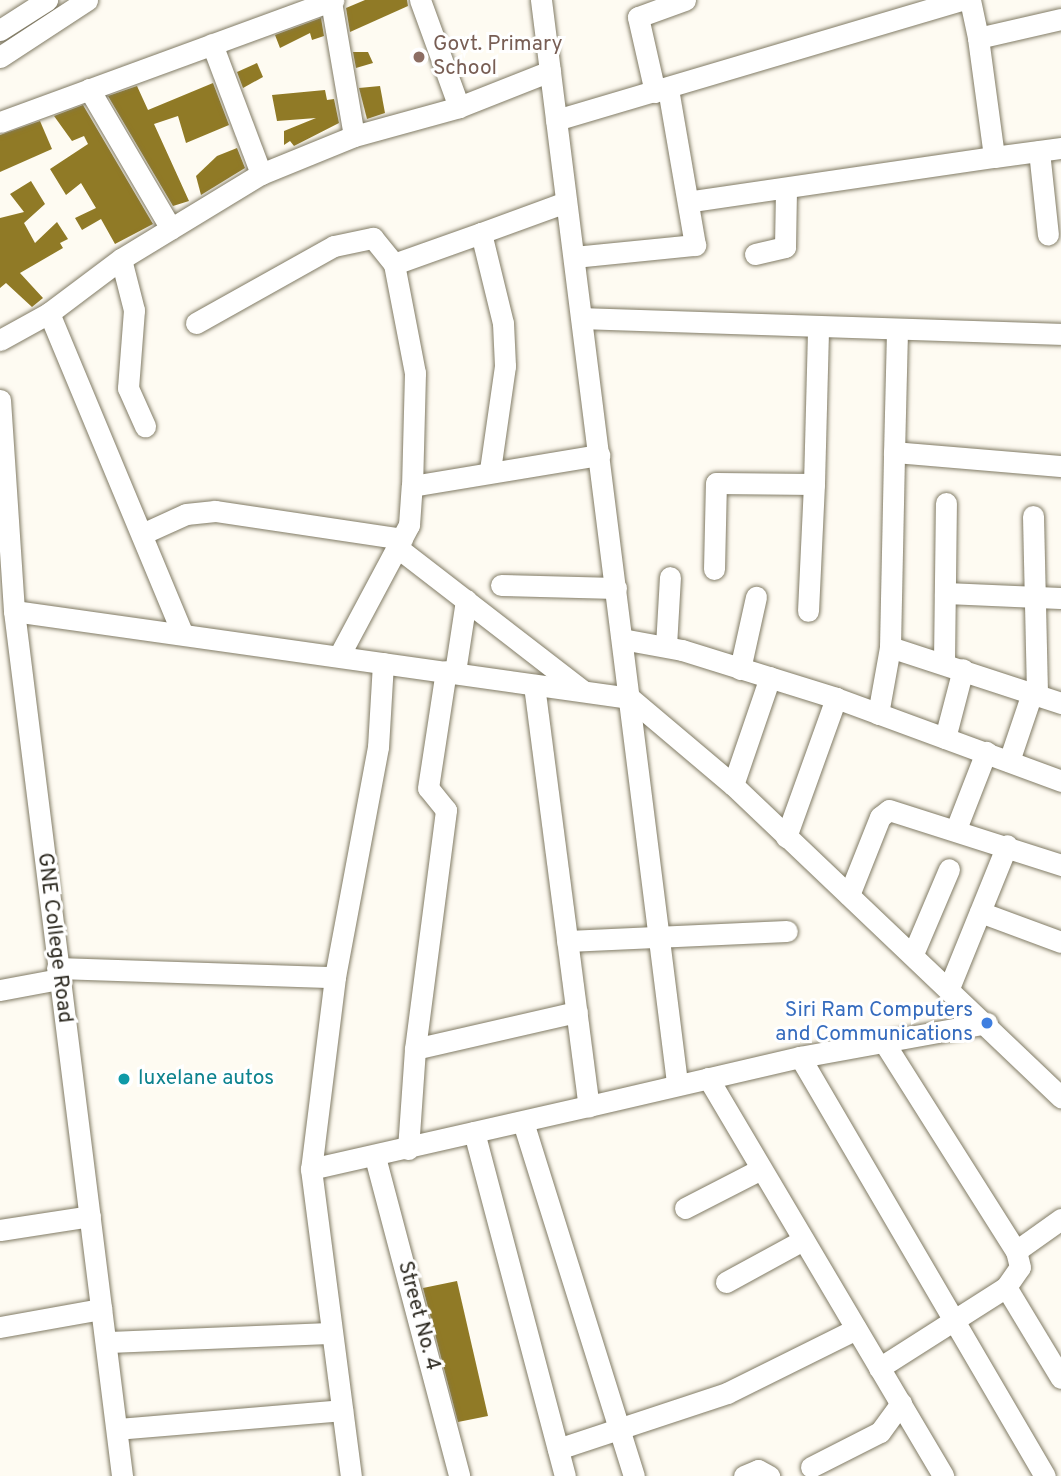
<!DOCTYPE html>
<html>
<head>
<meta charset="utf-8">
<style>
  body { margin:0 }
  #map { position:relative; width:1061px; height:1476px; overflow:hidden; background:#fefbf2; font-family:Overpass,sans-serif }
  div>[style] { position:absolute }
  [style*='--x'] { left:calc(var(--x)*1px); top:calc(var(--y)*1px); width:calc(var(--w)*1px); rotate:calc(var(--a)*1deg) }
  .building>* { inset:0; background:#907a26 }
  .roads { filter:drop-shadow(0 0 2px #817b65) drop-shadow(0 0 2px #817b65) }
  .minor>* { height:21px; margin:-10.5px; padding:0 10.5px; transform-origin:10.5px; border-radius:10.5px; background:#fff }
  .dots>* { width:19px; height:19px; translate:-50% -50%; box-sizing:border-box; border:4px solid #fff; border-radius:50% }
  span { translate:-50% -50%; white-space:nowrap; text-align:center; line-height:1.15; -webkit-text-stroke:6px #fff; paint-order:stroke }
  .education-label { font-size:21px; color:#785e54 }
  .left { translate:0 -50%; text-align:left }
  .street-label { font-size:21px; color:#2d2a21 }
  .shop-label { font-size:21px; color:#366cbe }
  .right { translate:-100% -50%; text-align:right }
  .culture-label { font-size:21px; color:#0d838f }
</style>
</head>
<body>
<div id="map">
  <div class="building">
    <div style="clip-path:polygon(365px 0,407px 0,408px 6px,350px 32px,346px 8px)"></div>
    <div style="clip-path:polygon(321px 18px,324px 36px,312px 40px,310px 33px,280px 48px,275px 35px)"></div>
    <div style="clip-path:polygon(353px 52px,368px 52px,373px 63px,356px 68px)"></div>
    <div style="clip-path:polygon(257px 63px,263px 77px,243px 88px,237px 72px)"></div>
    <div style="clip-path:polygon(213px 83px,229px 125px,186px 143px,178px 116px,154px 124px,189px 201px,173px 206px,108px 96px,137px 86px,148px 110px)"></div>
    <div style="clip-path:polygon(380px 86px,385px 113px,367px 119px,359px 88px)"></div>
    <div style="clip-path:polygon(325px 90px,327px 100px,334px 99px,339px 123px,294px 146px,290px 141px,284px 145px,284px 131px,316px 118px,277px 121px,272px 95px)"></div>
    <div style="clip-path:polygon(83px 105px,153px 224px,115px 244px,101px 219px,82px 230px,75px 218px,96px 208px,81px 183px,66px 195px,50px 169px,88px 144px,84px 136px,72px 141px,54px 116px)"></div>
    <div style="clip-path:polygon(40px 121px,52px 149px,0 172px,0 135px)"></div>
    <div style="clip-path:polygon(237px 148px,245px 168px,201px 195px,196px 176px,217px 156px)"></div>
    <div style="clip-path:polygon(31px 181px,45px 204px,24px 223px,35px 243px,57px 222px,68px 239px,60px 243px,63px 248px,20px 273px,43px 298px,32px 307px,6px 283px,0 288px,0 218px,24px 212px,10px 194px)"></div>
    <div style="clip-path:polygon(457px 1281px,488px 1416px,458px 1422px,423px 1288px)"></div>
  </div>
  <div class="roads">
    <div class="minor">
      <div style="--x:420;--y:0;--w:114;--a:70"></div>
      <div style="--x:459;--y:107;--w:98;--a:-21.6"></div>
      <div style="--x:541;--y:0;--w:1092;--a:82.84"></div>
      <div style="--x:970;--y:0;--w:39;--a:78"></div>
      <div style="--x:978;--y:38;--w:85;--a:-12.9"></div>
      <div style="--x:0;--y:30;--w:56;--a:-32.6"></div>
      <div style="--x:978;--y:38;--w:120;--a:82.3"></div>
      <div style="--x:994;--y:157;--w:68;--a:-7.7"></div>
      <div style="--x:212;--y:44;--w:139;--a:69.3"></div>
      <div style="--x:0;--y:57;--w:104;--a:-33.2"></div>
      <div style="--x:89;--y:89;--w:162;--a:59.6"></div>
      <div style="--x:655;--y:92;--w:77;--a:-102.8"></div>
      <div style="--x:638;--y:17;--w:50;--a:-19.9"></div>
      <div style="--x:556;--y:120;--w:422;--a:-16.5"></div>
      <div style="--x:0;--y:122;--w:355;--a:-20.1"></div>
      <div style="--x:354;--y:136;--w:109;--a:-15.4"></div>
      <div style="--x:1039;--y:151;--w:84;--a:83.9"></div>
      <div style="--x:692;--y:201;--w:305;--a:-8.3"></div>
      <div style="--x:481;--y:233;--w:90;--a:-20"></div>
      <div style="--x:755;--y:254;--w:31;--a:-13"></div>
      <div style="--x:785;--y:247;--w:59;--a:-89"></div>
      <div style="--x:574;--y:257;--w:122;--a:-5.7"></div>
      <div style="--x:695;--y:245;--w:158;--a:-99.8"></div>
      <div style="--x:121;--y:259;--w:53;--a:75.7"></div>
      <div style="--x:134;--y:310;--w:78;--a:94.4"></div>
      <div style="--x:128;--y:388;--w:42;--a:65.9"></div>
      <div style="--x:394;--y:264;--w:92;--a:-19.6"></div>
      <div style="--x:481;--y:233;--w:93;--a:76.3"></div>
      <div style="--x:503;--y:323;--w:43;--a:87.3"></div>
      <div style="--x:505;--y:366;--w:105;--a:98.2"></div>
      <div style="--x:49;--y:313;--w:90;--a:-36.9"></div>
      <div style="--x:121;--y:259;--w:164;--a:-31.3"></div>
      <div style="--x:261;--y:174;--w:100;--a:-22.2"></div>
      <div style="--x:354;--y:136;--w:137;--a:-99.7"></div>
      <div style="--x:582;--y:318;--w:479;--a:1.9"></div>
      <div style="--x:196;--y:323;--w:158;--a:-29.2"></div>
      <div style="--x:334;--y:246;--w:40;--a:-12"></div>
      <div style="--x:373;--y:238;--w:33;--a:51"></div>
      <div style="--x:394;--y:264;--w:111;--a:79.1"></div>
      <div style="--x:415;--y:373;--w:113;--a:91.5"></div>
      <div style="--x:897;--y:331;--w:121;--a:91.4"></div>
      <div style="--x:894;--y:452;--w:168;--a:4.8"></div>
      <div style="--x:0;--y:340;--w:56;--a:-28.9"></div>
      <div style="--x:49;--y:313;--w:347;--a:67.4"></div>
      <div style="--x:0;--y:400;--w:211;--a:86.2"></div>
      <div style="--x:14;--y:611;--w:872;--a:82.88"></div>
      <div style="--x:814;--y:484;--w:157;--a:-88.5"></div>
      <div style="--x:1033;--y:516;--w:179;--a:88.7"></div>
      <div style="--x:142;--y:534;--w:48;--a:-24.4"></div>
      <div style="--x:186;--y:514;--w:29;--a:-6"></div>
      <div style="--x:215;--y:511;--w:189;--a:8.5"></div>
      <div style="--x:398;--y:548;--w:232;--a:37.7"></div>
      <div style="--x:714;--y:569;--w:86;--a:-88.7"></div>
      <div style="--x:716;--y:483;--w:98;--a:0.6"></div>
      <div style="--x:814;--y:484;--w:127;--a:92.7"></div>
      <div style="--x:501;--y:585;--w:115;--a:1.5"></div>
      <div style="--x:945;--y:593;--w:116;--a:2.5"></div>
      <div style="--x:14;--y:611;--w:622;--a:8.04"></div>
      <div style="--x:630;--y:698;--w:135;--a:40.2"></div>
      <div style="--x:733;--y:785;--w:453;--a:43.6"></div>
      <div style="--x:622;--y:639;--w:61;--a:10.4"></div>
      <div style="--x:682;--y:650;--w:161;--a:17.3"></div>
      <div style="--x:836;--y:698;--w:240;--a:20.2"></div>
      <div style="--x:666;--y:646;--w:69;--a:-86.7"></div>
      <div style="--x:890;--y:647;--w:195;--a:-88.8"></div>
      <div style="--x:339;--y:656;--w:149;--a:-61.9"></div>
      <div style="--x:409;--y:525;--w:39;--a:-86"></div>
      <div style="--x:412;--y:486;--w:190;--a:-9.4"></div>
      <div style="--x:944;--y:662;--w:159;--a:-89.3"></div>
      <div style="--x:383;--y:663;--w:84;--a:93.4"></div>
      <div style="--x:378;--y:747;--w:234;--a:100.6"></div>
      <div style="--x:335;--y:977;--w:193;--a:97.1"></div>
      <div style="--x:311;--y:1169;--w:285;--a:-12.8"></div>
      <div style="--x:740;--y:669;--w:74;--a:-77.5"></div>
      <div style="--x:455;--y:672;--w:73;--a:-81.3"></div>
      <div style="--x:534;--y:685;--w:425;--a:82.6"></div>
      <div style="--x:589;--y:1106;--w:217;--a:-13.1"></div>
      <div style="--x:800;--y:1057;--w:190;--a:-10.3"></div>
      <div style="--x:878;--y:714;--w:68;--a:-79.8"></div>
      <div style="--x:890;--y:647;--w:180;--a:18.1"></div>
      <div style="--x:945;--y:738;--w:71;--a:-75.4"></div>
      <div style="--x:1009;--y:761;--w:72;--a:-71.3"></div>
      <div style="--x:733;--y:785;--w:114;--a:-71.1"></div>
      <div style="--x:956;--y:829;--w:83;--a:-68.7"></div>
      <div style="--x:786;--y:837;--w:148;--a:-70.2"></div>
      <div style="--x:849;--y:895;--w:84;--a:-68.3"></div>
      <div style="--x:880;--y:817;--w:11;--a:-38"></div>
      <div style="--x:889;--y:810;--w:181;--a:17.7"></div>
      <div style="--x:980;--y:912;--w:86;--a:20.3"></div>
      <div style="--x:567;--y:941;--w:220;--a:-2.6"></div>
      <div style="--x:913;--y:954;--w:92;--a:-67"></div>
      <div style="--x:57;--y:968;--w:278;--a:1.9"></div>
      <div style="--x:949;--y:988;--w:154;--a:-67.9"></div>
      <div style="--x:0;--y:990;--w:60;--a:-10.6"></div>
      <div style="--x:885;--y:1044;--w:245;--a:57.7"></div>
      <div style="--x:415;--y:1049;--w:166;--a:-12.9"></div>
      <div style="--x:800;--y:1057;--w:485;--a:59.7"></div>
      <div style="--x:708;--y:1078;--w:462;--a:59.4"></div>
      <div style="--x:523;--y:1122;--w:371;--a:72.6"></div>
      <div style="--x:474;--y:1132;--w:356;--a:75.2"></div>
      <div style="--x:408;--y:1149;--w:100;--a:-86"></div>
      <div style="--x:415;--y:1049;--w:241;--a:-82.6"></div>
      <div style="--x:446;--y:810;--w:28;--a:-129"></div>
      <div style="--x:428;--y:788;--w:118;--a:-81.3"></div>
      <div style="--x:375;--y:1157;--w:330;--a:75.2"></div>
      <div style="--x:311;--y:1169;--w:310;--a:82.6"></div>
      <div style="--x:685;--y:1208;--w:83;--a:-27.2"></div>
      <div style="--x:0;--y:1230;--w:91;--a:-8.8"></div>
      <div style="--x:726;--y:1282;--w:88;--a:-28.6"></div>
      <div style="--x:1006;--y:1287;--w:106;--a:58.9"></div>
      <div style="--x:0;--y:1327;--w:103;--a:-10.1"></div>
      <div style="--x:107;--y:1342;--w:224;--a:-2.3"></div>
      <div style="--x:879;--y:1368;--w:151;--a:-32.5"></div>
      <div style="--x:1006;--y:1287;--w:24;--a:-55"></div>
      <div style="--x:1020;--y:1267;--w:16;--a:-104"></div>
      <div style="--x:1016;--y:1251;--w:55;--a:-35.4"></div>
      <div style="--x:117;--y:1429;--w:226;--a:-4.8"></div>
      <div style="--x:558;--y:1449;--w:178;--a:-18.3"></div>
      <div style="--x:727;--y:1393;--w:144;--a:-26.4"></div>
      <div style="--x:811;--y:1467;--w:77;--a:-26.9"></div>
      <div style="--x:880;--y:1432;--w:36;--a:-54"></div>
      <div style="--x:744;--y:1476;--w:15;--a:-23"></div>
      <div style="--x:758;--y:1470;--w:13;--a:29"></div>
    </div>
  </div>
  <div class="dots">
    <div style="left:419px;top:57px;background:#8d6e63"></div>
    <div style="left:987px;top:1023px;background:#3f7fe0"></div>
    <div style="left:124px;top:1079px;background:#0f9aa8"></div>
  </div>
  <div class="education-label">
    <span class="left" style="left:433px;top:57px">Govt. Primary<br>School</span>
  </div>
  <div class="street-label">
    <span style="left:54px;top:938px;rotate:83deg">GNE College Road</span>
    <span style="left:418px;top:1316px;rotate:75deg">Street No. 4</span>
  </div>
  <div class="shop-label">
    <span class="right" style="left:973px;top:1023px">Siri Ram Computers<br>and Communications</span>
  </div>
  <div class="culture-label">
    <span class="left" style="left:138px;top:1079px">luxelane autos</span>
  </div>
</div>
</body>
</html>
